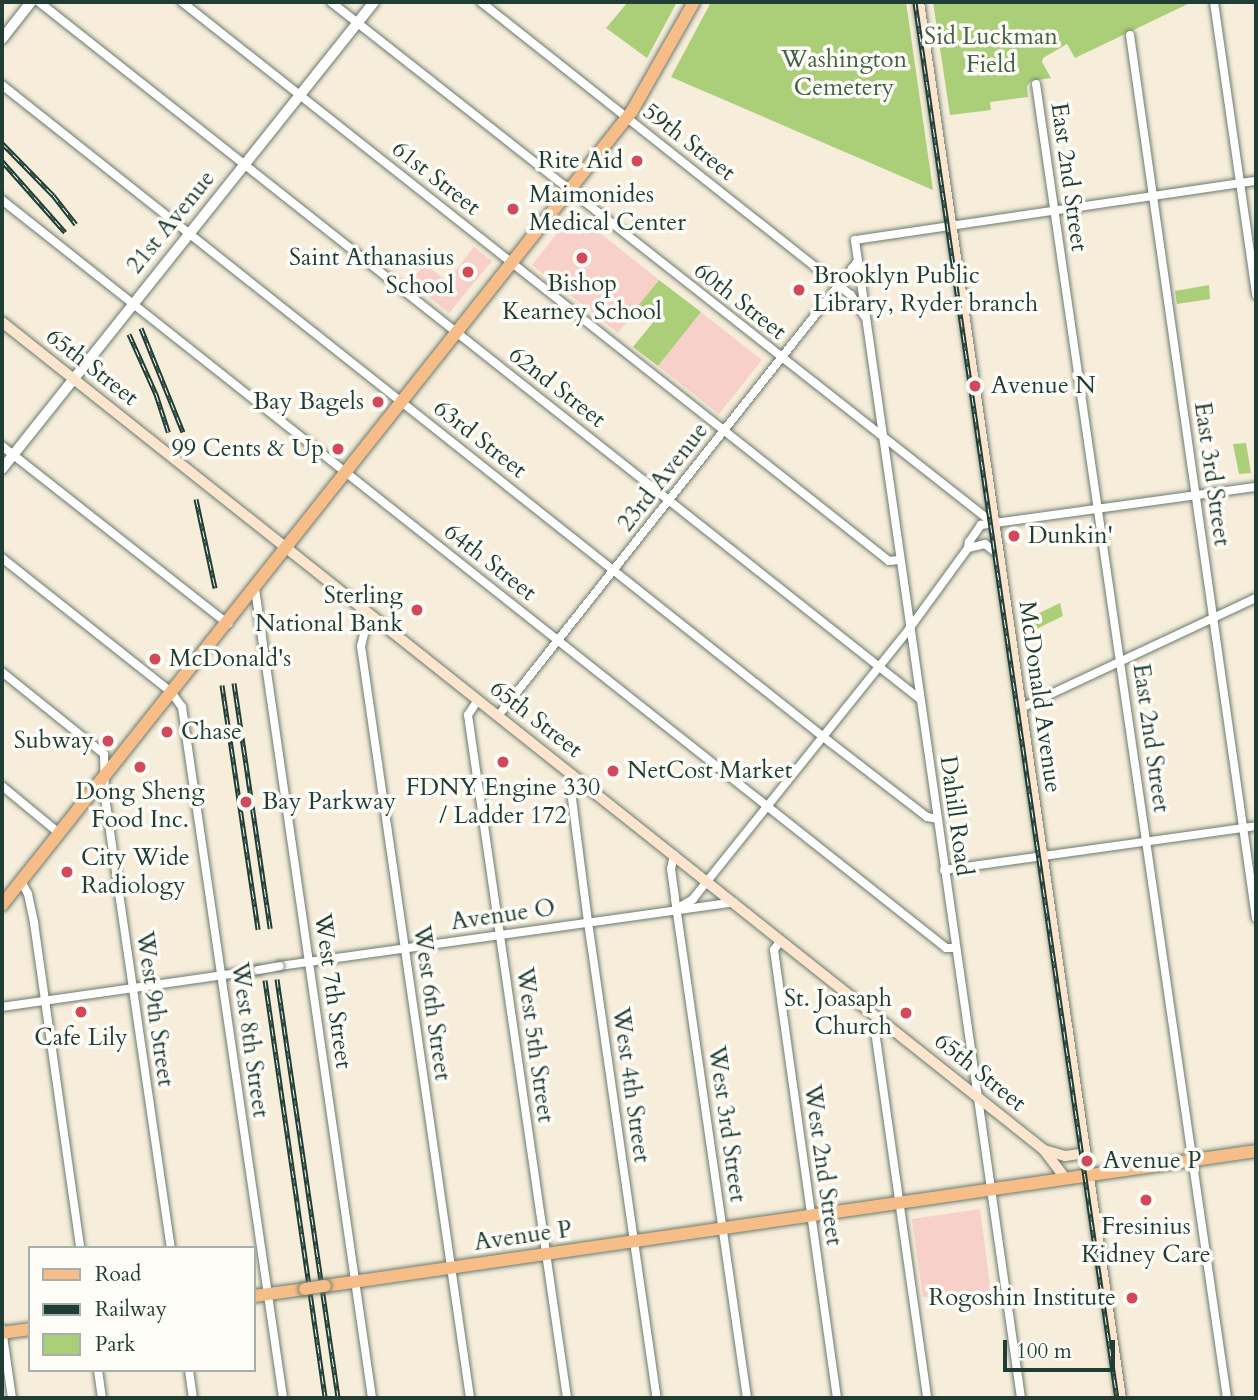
<!DOCTYPE html>
<html>
<head>
<meta charset="utf-8">
<style>
  body { margin:0 }
  #map { position:relative; width:1258px; height:1400px; overflow:hidden; background:#f6edda; font-family:Cardo,serif }
  div>[style] { position:absolute }
  [style*='--x'] { left:calc(var(--x)*1px); top:calc(var(--y)*1px); width:calc(var(--w)*1px); rotate:calc(var(--a)*1deg) }
  .built>* { inset:0; background:#f7d0ca }
  .green>* { inset:0; background:#aacf78 }
  .roads { filter:drop-shadow(0 0 2px #6a7b6e) drop-shadow(0 0 2px #6a7b6e) }
  .minor>* { height:8px; margin:-4px; padding:0 4px; transform-origin:4px; border-radius:4px; background:#fff }
  .tertiary>* { height:10px; margin:-5px; padding:0 5px; transform-origin:5px; border-radius:5px; background:#fff }
  .secondary>* { height:10px; margin:-5px; padding:0 5px; transform-origin:5px; border-radius:5px; background:#fce5cf }
  .primary>* { height:12px; margin:-6px; padding:0 6px; transform-origin:6px; border-radius:6px; background:#f7bd88 }
  .rail>* { height:5px; margin-top:-2.5px; transform-origin:0; background:repeating-linear-gradient(90deg,#fdfcf7 0 8px,#1f3d34 0 16px); box-sizing:border-box; border-block:2px solid #1f3d34 }
  .bridges { filter:drop-shadow(0 0 2px #6a7b6e) drop-shadow(0 0 2px #6a7b6e) }
  .minor-bridge>* { height:8px; margin:-4px; padding:0 4px; transform-origin:4px; border-radius:4px; background:#fff }
  .primary-bridge>* { height:12px; margin:-6px; padding:0 6px; transform-origin:6px; border-radius:6px; background:#f7bd88 }
  .dots>* { width:19px; height:19px; translate:-50% -50%; box-sizing:border-box; border:4px solid #fdfcf7; border-radius:50% }
  span { translate:-50% -50%; white-space:nowrap; text-align:center; line-height:1.15; -webkit-text-stroke:7px #fdfcf7; paint-order:stroke }
  .park-label { font-size:24px; color:#426245 }
  .street-label { font-size:24px; color:#1f3d34 }
  .poi-label { font-size:24px; color:#1f3d34 }
  .right { translate:-100% -50%; text-align:right }
  .left { translate:0 -50%; text-align:left }
  .frame { position:absolute; inset:0; border:4px solid #1f3d34; pointer-events:none }
  .legend { position:absolute; left:28px; top:1246px; width:228px; height:126px; box-sizing:border-box; background:#fdfcf7; border:2px solid #a4b0a9; margin:0; padding:9px 12px; list-style:none; font-size:21px; color:#1f3d34 }
  .legend li { display:flex; align-items:center; gap:14px; height:35px }
  .legend b { width:35px; border:2px solid #a4b0a9 }
  .scale { position:absolute; left:1003px; top:1340px; width:112px; height:32px; box-sizing:border-box; border:4px solid #1f3d34; border-top:0; padding-left:9px; font-size:21px; line-height:24px; white-space:nowrap; color:#1f3d34; -webkit-text-stroke:5px #fdfcf7; paint-order:stroke }
</style>
</head>
<body>
<div id="map">
  <div class="built">
    <div style="clip-path:polygon(574px 212px,659px 280px,618px 333px,532px 265px)"></div>
    <div style="clip-path:polygon(474px 247px,492px 261px,449px 313px,410px 282px,425px 264px,447px 281px)"></div>
    <div style="clip-path:polygon(701px 312px,762px 360px,719px 414px,658px 366px)"></div>
    <div style="clip-path:polygon(980px 1209px,993px 1308px,923px 1297px,912px 1219px)"></div>
  </div>
  <div class="green">
    <div style="clip-path:polygon(628px 2px,677px 2px,647px 58px,606px 28px)"></div>
    <div style="clip-path:polygon(711px 2px,906px 2px,933px 190px,671px 77px)"></div>
    <div style="clip-path:polygon(933px 2px,1192px 2px,1075px 58px,1067px 44px,1043px 58px,1042px 62px,1051px 78px,1031px 81px,1027px 86px,1028px 97px,990px 102px,991px 110px,950px 115px)"></div>
    <div style="clip-path:polygon(659px 280px,701px 312px,658px 366px,633px 347px,655px 320px,638px 306px)"></div>
    <div style="clip-path:polygon(1209px 285px,1210px 299px,1177px 304px,1175px 291px)"></div>
    <div style="clip-path:polygon(1246px 443px,1251px 473px,1239px 474px,1233px 444px)"></div>
    <div style="clip-path:polygon(1060px 603px,1063px 616px,1028px 633px,1027px 619px)"></div>
  </div>
  <div class="roads">
    <div class="minor">
      <div style="--x:39;--y:2;--w:1123;--a:38.35"></div>
      <div style="--x:182;--y:2;--w:901;--a:38.33"></div>
      <div style="--x:889;--y:561;--w:10;--a:-6"></div>
      <div style="--x:331;--y:2;--w:844;--a:38.21"></div>
      <div style="--x:481;--y:2;--w:472;--a:38.4"></div>
      <div style="--x:851;--y:295;--w:25;--a:58"></div>
      <div style="--x:1214;--y:2;--w:296;--a:81.8"></div>
      <div style="--x:1130;--y:35;--w:892;--a:81.88"></div>
      <div style="--x:1036;--y:84;--w:1328;--a:81.73"></div>
      <div style="--x:2;--y:85;--w:1058;--a:38.44"></div>
      <div style="--x:831;--y:743;--w:121;--a:37.6"></div>
      <div style="--x:927;--y:817;--w:10;--a:11"></div>
      <div style="--x:2;--y:200;--w:1204;--a:38.39"></div>
      <div style="--x:946;--y:948;--w:9;--a:0"></div>
      <div style="--x:2;--y:446;--w:288;--a:38.2"></div>
      <div style="--x:968;--y:548;--w:17;--a:-13"></div>
      <div style="--x:985;--y:544;--w:16;--a:38"></div>
      <div style="--x:2;--y:558;--w:216;--a:38.4"></div>
      <div style="--x:171;--y:692;--w:19;--a:54"></div>
      <div style="--x:182;--y:707;--w:698;--a:81.68"></div>
      <div style="--x:255;--y:589;--w:817;--a:81.77"></div>
      <div style="--x:369;--y:614;--w:33;--a:104"></div>
      <div style="--x:361;--y:646;--w:760;--a:81.75"></div>
      <div style="--x:2;--y:672;--w:131;--a:38.8"></div>
      <div style="--x:104;--y:754;--w:43;--a:88.7"></div>
      <div style="--x:105;--y:797;--w:456;--a:81.7"></div>
      <div style="--x:478;--y:700;--w:18;--a:124"></div>
      <div style="--x:468;--y:715;--w:690;--a:81.75"></div>
      <div style="--x:1021;--y:708;--w:259;--a:-25.1"></div>
      <div style="--x:498;--y:716;--w:579;--a:-51.66"></div>
      <div style="--x:576;--y:777;--w:15;--a:110"></div>
      <div style="--x:571;--y:791;--w:132;--a:82.6"></div>
      <div style="--x:588;--y:922;--w:481;--a:81.8"></div>
      <div style="--x:2;--y:786;--w:74;--a:39.5"></div>
      <div style="--x:674;--y:855;--w:14;--a:102"></div>
      <div style="--x:671;--y:869;--w:30;--a:82"></div>
      <div style="--x:675;--y:899;--w:504;--a:81.79"></div>
      <div style="--x:944;--y:870;--w:315;--a:-8"></div>
      <div style="--x:21;--y:881;--w:15;--a:62"></div>
      <div style="--x:28;--y:894;--w:30;--a:78"></div>
      <div style="--x:34;--y:923;--w:328;--a:81.9"></div>
      <div style="--x:676;--y:909;--w:20;--a:-30"></div>
      <div style="--x:693;--y:899;--w:346;--a:-51.3"></div>
      <div style="--x:909;--y:629;--w:100;--a:-53.9"></div>
      <div style="--x:968;--y:548;--w:6;--a:-81"></div>
      <div style="--x:969;--y:542;--w:21;--a:-55"></div>
      <div style="--x:981;--y:525;--w:278;--a:-7.9"></div>
      <div style="--x:781;--y:940;--w:12;--a:125"></div>
      <div style="--x:774;--y:950;--w:452;--a:82"></div>
      <div style="--x:280;--y:966;--w:458;--a:-8"></div>
      <div style="--x:2;--y:1007;--w:259;--a:-8.2"></div>
      <div style="--x:880;--y:1019;--w:13;--a:113"></div>
      <div style="--x:875;--y:1031;--w:371;--a:81.9"></div>
      <div style="--x:2;--y:1329;--w:70;--a:81.8"></div>
      <div style="--x:98;--y:1370;--w:28;--a:82"></div>
      <div style="--x:189;--y:1370;--w:28;--a:82"></div>
      <div style="--x:1021;--y:1398;--w:1170;--a:-98.16"></div>
      <div style="--x:855;--y:240;--w:405;--a:-8.4"></div>
    </div>
    <div class="tertiary">
      <div style="--x:2;--y:39;--w:47;--a:-51.9"></div>
      <div style="--x:2;--y:469;--w:597;--a:-51.46"></div>
    </div>
    <div class="secondary">
      <div style="--x:919;--y:2;--w:1411;--a:81.77"></div>
      <div style="--x:2;--y:322;--w:1331;--a:38.47"></div>
      <div style="--x:1044;--y:1150;--w:36;--a:53"></div>
      <div style="--x:1044;--y:1150;--w:22;--a:16"></div>
      <div style="--x:1065;--y:1156;--w:21;--a:-8"></div>
    </div>
    <div class="primary">
      <div style="--x:2;--y:905;--w:1014;--a:-51.57"></div>
      <div style="--x:632;--y:111;--w:125;--a:-60.4"></div>
      <div style="--x:325;--y:1286;--w:941;--a:-8.25"></div>
      <div style="--x:254;--y:1296;--w:51;--a:-7.8"></div>
      <div style="--x:2;--y:1333;--w:28;--a:-8"></div>
    </div>
  </div>
  <div class="rail">
    <div style="--x:915;--y:2;--w:1411;--a:81.77"></div>
    <div style="--x:2;--y:143;--w:73;--a:45.6"></div>
    <div style="--x:53;--y:195;--w:37;--a:52"></div>
    <div style="--x:2;--y:161;--w:95;--a:48.4"></div>
    <div style="--x:141;--y:328;--w:112;--a:68"></div>
    <div style="--x:129;--y:334;--w:66;--a:65.8"></div>
    <div style="--x:156;--y:394;--w:40;--a:72"></div>
    <div style="--x:196;--y:499;--w:91;--a:77.9"></div>
    <div style="--x:234;--y:683;--w:248;--a:81.6"></div>
    <div style="--x:222;--y:685;--w:247;--a:81.6"></div>
    <div style="--x:277;--y:979;--w:423;--a:81.7"></div>
    <div style="--x:265;--y:980;--w:422;--a:81.8"></div>
  </div>
  <div class="bridges">
    <div class="minor-bridge">
      <div style="--x:258;--y:970;--w:22;--a:-10"></div>
    </div>
    <div class="primary-bridge">
      <div style="--x:305;--y:1289;--w:20;--a:-9"></div>
    </div>
  </div>
  <div class="dots">
    <div style="left:637px;top:161px;background:#d1495b"></div>
    <div style="left:513px;top:209px;background:#d1495b"></div>
    <div style="left:582px;top:258px;background:#d1495b"></div>
    <div style="left:468px;top:272px;background:#d1495b"></div>
    <div style="left:799px;top:290px;background:#d1495b"></div>
    <div style="left:975px;top:386px;background:#d1495b"></div>
    <div style="left:378px;top:402px;background:#d1495b"></div>
    <div style="left:338px;top:449px;background:#d1495b"></div>
    <div style="left:1014px;top:536px;background:#d1495b"></div>
    <div style="left:417px;top:610px;background:#d1495b"></div>
    <div style="left:155px;top:659px;background:#d1495b"></div>
    <div style="left:167px;top:732px;background:#d1495b"></div>
    <div style="left:108px;top:741px;background:#d1495b"></div>
    <div style="left:503px;top:762px;background:#d1495b"></div>
    <div style="left:140px;top:767px;background:#d1495b"></div>
    <div style="left:613px;top:771px;background:#d1495b"></div>
    <div style="left:246px;top:802px;background:#d1495b"></div>
    <div style="left:67px;top:872px;background:#d1495b"></div>
    <div style="left:81px;top:1012px;background:#d1495b"></div>
    <div style="left:906px;top:1013px;background:#d1495b"></div>
    <div style="left:1087px;top:1161px;background:#d1495b"></div>
    <div style="left:1146px;top:1200px;background:#d1495b"></div>
    <div style="left:1132px;top:1298px;background:#d1495b"></div>
  </div>
  <div class="park-label">
    <span style="left:991px;top:51px">Sid Luckman<br>Field</span>
    <span style="left:844px;top:74px">Washington<br>Cemetery</span>
  </div>
  <div class="street-label">
    <span style="left:689px;top:142px;rotate:38deg">59th Street</span>
    <span style="left:1069px;top:177px;rotate:82deg">East 2nd Street</span>
    <span style="left:436px;top:178px;rotate:38deg">61st Street</span>
    <span style="left:171px;top:222px;rotate:-51deg">21st Avenue</span>
    <span style="left:740px;top:301px;rotate:38deg">60th Street</span>
    <span style="left:92px;top:367px;rotate:38deg">65th Street</span>
    <span style="left:557px;top:387px;rotate:38deg">62nd Street</span>
    <span style="left:480px;top:439px;rotate:38deg">63rd Street</span>
    <span style="left:1212px;top:474px;rotate:82deg">East 3rd Street</span>
    <span style="left:663px;top:477px;rotate:-52deg">23rd Avenue</span>
    <span style="left:490px;top:562px;rotate:38deg">64th Street</span>
    <span style="left:1040px;top:697px;rotate:82deg">McDonald Avenue</span>
    <span style="left:536px;top:719px;rotate:38deg">65th Street</span>
    <span style="left:1151px;top:738px;rotate:82deg">East 2nd Street</span>
    <span style="left:956px;top:816px;rotate:82deg">Dahill Road</span>
    <span style="left:503px;top:915px;rotate:-8deg">Avenue O</span>
    <span style="left:333px;top:991px;rotate:82deg">West 7th Street</span>
    <span style="left:432px;top:1003px;rotate:82deg">West 6th Street</span>
    <span style="left:155px;top:1009px;rotate:82deg">West 9th Street</span>
    <span style="left:250px;top:1040px;rotate:82deg">West 8th Street</span>
    <span style="left:535px;top:1045px;rotate:82deg">West 5th Street</span>
    <span style="left:980px;top:1072px;rotate:39deg">65th Street</span>
    <span style="left:631px;top:1085px;rotate:82deg">West 4th Street</span>
    <span style="left:727px;top:1124px;rotate:82deg">West 3rd Street</span>
    <span style="left:823px;top:1165px;rotate:82deg">West 2nd Street</span>
    <span style="left:523px;top:1236px;rotate:-8deg">Avenue P</span>
  </div>
  <div class="poi-label">
    <span class="right" style="left:623px;top:161px">Rite Aid</span>
    <span class="left" style="left:529px;top:209px">Maimonides<br>Medical Center</span>
    <span class="right" style="left:454px;top:272px">Saint Athanasius<br>School</span>
    <span class="left" style="left:813px;top:290px">Brooklyn Public<br>Library, Ryder branch</span>
    <span style="left:582px;top:298px">Bishop<br>Kearney School</span>
    <span class="left" style="left:991px;top:386px">Avenue N</span>
    <span class="right" style="left:364px;top:402px">Bay Bagels</span>
    <span class="right" style="left:324px;top:449px">99 Cents &amp; Up</span>
    <span class="left" style="left:1028px;top:536px">Dunkin'</span>
    <span class="right" style="left:403px;top:610px">Sterling<br>National Bank</span>
    <span class="left" style="left:169px;top:659px">McDonald's</span>
    <span class="left" style="left:181px;top:732px">Chase</span>
    <span class="right" style="left:94px;top:741px">Subway</span>
    <span class="left" style="left:627px;top:771px">NetCost Market</span>
    <span style="left:503px;top:802px">FDNY Engine 330<br>/ Ladder 172</span>
    <span style="left:140px;top:806px">Dong Sheng<br>Food Inc.</span>
    <span class="left" style="left:262px;top:802px">Bay Parkway</span>
    <span class="left" style="left:81px;top:872px">City Wide<br>Radiology</span>
    <span class="right" style="left:892px;top:1013px">St. Joasaph<br>Church</span>
    <span style="left:81px;top:1038px">Cafe Lily</span>
    <span class="left" style="left:1103px;top:1161px">Avenue P</span>
    <span style="left:1146px;top:1241px">Fresinius<br>Kidney Care</span>
    <span class="right" style="left:1116px;top:1298px">Rogoshin Institute</span>
  </div>
  <div class="frame"></div>
  <ul class="legend">
  <li><b style="height:9px;background:#f7bd88"></b>Road</li>
  <li><b style="height:9px;background:#1f3d34"></b>Railway</li>
  <li><b style="height:19px;background:#aacf78"></b>Park</li>
  </ul>
  <div class="scale">100 m</div>
</div>
</body>
</html>
